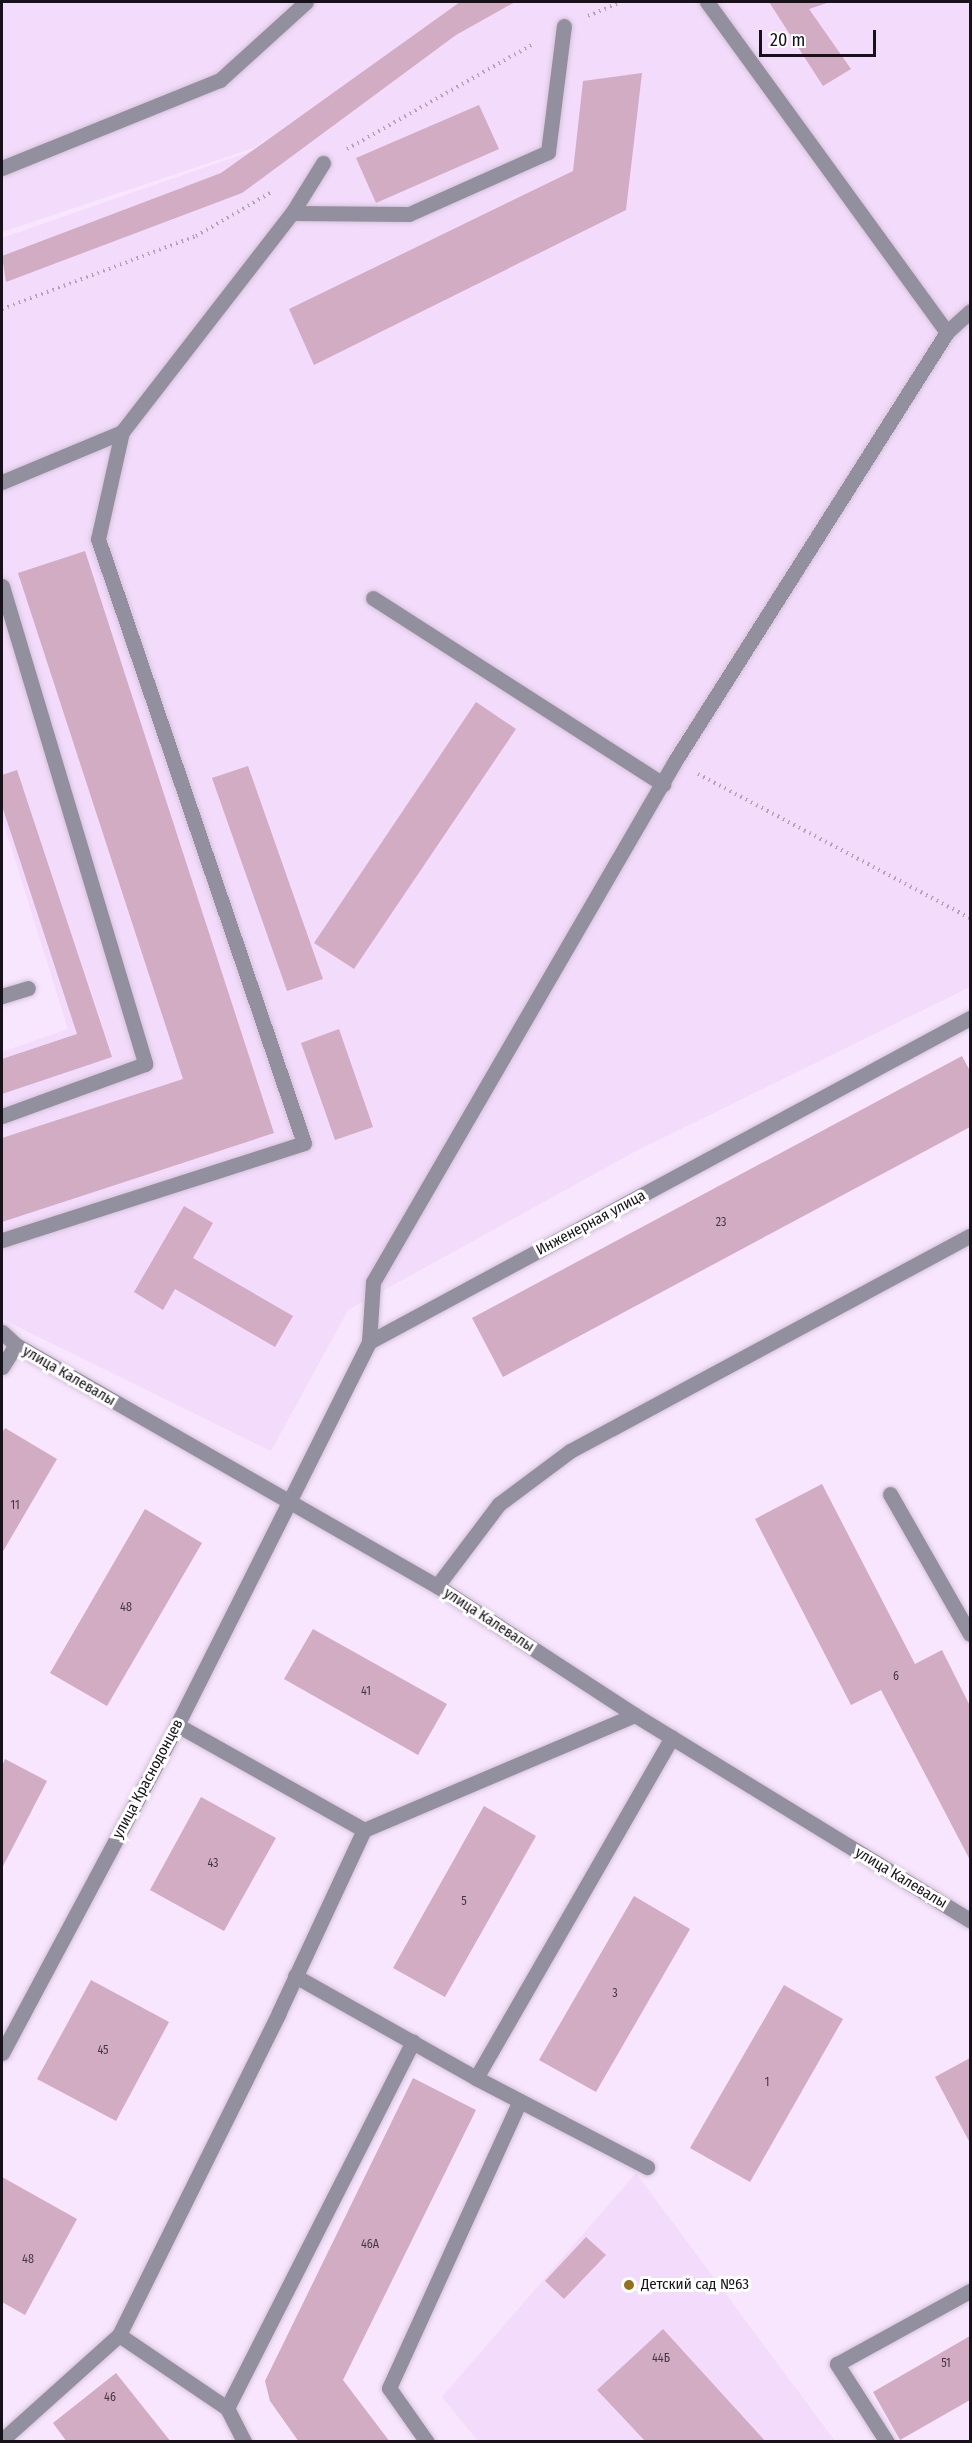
<!DOCTYPE html>
<html>
<head>
<meta charset="utf-8">
<style>
  body { margin:0 }
  #map { position:relative; width:972px; height:2443px; overflow:hidden; background:#f8e5fe; font-family:"Fira Sans Condensed",sans-serif }
  div>[style] { position:absolute }
  [style*='--x'] { left:calc(var(--x)*1px); top:calc(var(--y)*1px); width:calc(var(--w)*1px); rotate:calc(var(--a)*1deg) }
  .built>* { inset:0; background:#f3dbfb }
  .building>* { inset:0; background:#d1acc2 }
  .path>* { height:4px; margin-top:-2px; transform-origin:0; background:repeating-linear-gradient(90deg,#b2a3b7 0 1.5px,transparent 0 6px) }
  .roads { filter:drop-shadow(0 0 2px #d4c3d9) drop-shadow(0 0 2px #d4c3d9) }
  .service>* { height:15px; margin:-7.5px; padding:0 7.5px; transform-origin:7.5px; border-radius:7.5px; background:#928f9f }
  .minor>* { height:15px; margin:-7.5px; padding:0 7.5px; transform-origin:7.5px; border-radius:7.5px; background:#928f9f }
  .dots>* { width:16px; height:16px; translate:-50% -50%; box-sizing:border-box; border:3px solid #fff; border-radius:50% }
  span { translate:-50% -50%; white-space:nowrap; text-align:center; line-height:1.15; -webkit-text-stroke:6px #fff; paint-order:stroke }
  .number-label { font-size:12px; color:#463843 }
  .number-label span { -webkit-text-stroke-width:0 }
  .street-label { font-size:15px; color:#171119 }
  .poi-label { font-size:15px; color:#171119 }
  .left { translate:0 -50%; text-align:left }
  .frame { position:absolute; inset:0; border:3px solid #171119; pointer-events:none }
  .scale { position:absolute; left:759px; top:30px; width:117px; height:27px; box-sizing:border-box; border:3px solid #171119; border-top:0; padding-left:8px; font-size:18px; line-height:21px; white-space:nowrap; color:#171119; -webkit-text-stroke:4px #fff; paint-order:stroke }
</style>
</head>
<body>
<div id="map">
  <div class="built">
    <div style="clip-path:polygon(2px 2px,468px 2px,254px 148px,2px 232px)"></div>
    <div style="clip-path:polygon(484px 2px,970px 2px,970px 987px,636px 1151px,348px 1310px,271px 1451px,2px 1319px,2px 1052px,68px 1029px,2px 818px,2px 238px,260px 148px)"></div>
    <div style="clip-path:polygon(636px 2173px,835px 2441px,478px 2441px,442px 2397px)"></div>
  </div>
  <div class="building">
    <div style="clip-path:polygon(460px 2px,515px 2px,456px 35px,242px 193px,6px 282px,2px 256px,221px 173px)"></div>
    <div style="clip-path:polygon(769px 2px,830px 2px,809px 9px,851px 69px,823px 86px)"></div>
    <div style="clip-path:polygon(642px 73px,626px 210px,314px 365px,289px 309px,573px 171px,583px 81px)"></div>
    <div style="clip-path:polygon(479px 105px,499px 149px,376px 203px,356px 158px)"></div>
    <div style="clip-path:polygon(85px 551px,274px 1133px,2px 1222px,2px 1138px,183px 1079px,18px 573px)"></div>
    <div style="clip-path:polygon(476px 702px,516px 729px,354px 969px,314px 943px)"></div>
    <div style="clip-path:polygon(248px 766px,323px 979px,287px 991px,212px 778px)"></div>
    <div style="clip-path:polygon(17px 770px,112px 1057px,2px 1094px,2px 1059px,77px 1034px,2px 806px,2px 775px)"></div>
    <div style="clip-path:polygon(339px 1029px,373px 1127px,335px 1140px,301px 1043px)"></div>
    <div style="clip-path:polygon(962px 1056px,970px 1071px,970px 1127px,503px 1377px,472px 1318px)"></div>
    <div style="clip-path:polygon(184px 1206px,213px 1223px,193px 1258px,293px 1316px,275px 1347px,175px 1289px,163px 1310px,134px 1292px)"></div>
    <div style="clip-path:polygon(5px 1428px,57px 1459px,2px 1553px,2px 1433px)"></div>
    <div style="clip-path:polygon(822px 1484px,915px 1664px,942px 1650px,970px 1706px,970px 1860px,881px 1690px,851px 1705px,755px 1519px)"></div>
    <div style="clip-path:polygon(145px 1509px,202px 1543px,107px 1706px,50px 1673px)"></div>
    <div style="clip-path:polygon(313px 1629px,447px 1704px,418px 1755px,284px 1679px)"></div>
    <div style="clip-path:polygon(5px 1759px,47px 1781px,2px 1868px,2px 1766px)"></div>
    <div style="clip-path:polygon(201px 1797px,276px 1838px,224px 1931px,150px 1890px)"></div>
    <div style="clip-path:polygon(484px 1806px,536px 1836px,445px 1997px,393px 1968px)"></div>
    <div style="clip-path:polygon(634px 1896px,690px 1929px,596px 2092px,539px 2060px)"></div>
    <div style="clip-path:polygon(91px 1980px,169px 2022px,116px 2121px,37px 2079px)"></div>
    <div style="clip-path:polygon(784px 1985px,843px 2019px,750px 2182px,690px 2148px)"></div>
    <div style="clip-path:polygon(970px 2058px,970px 2143px,935px 2077px)"></div>
    <div style="clip-path:polygon(413px 2078px,476px 2110px,343px 2380px,390px 2442px,299px 2442px,270px 2401px,265px 2381px)"></div>
    <div style="clip-path:polygon(2px 2177px,77px 2219px,25px 2315px,2px 2302px)"></div>
    <div style="clip-path:polygon(586px 2237px,606px 2255px,564px 2299px,545px 2281px)"></div>
    <div style="clip-path:polygon(663px 2329px,766px 2442px,646px 2442px,597px 2390px)"></div>
    <div style="clip-path:polygon(970px 2336px,970px 2400px,900px 2440px,873px 2392px)"></div>
    <div style="clip-path:polygon(116px 2373px,171px 2442px,67px 2442px,53px 2423px)"></div>
  </div>
  <div class="path">
    <div style="--x:588;--y:16;--w:36;--a:-23"></div>
    <div style="--x:347;--y:149;--w:214;--a:-29.4"></div>
    <div style="--x:2;--y:309;--w:207;--a:-20.6"></div>
    <div style="--x:196;--y:236;--w:86;--a:-30.2"></div>
    <div style="--x:698;--y:774;--w:308;--a:27.9"></div>
  </div>
  <div class="roads">
    <div class="service">
      <div style="--x:707;--y:2;--w:408;--a:54"></div>
      <div style="--x:2;--y:168;--w:235;--a:-22"></div>
      <div style="--x:220;--y:80;--w:116;--a:-42.2"></div>
      <div style="--x:292;--y:213;--w:117;--a:0.5"></div>
      <div style="--x:409;--y:214;--w:152;--a:-24"></div>
      <div style="--x:548;--y:152;--w:127;--a:-82.8"></div>
      <div style="--x:2;--y:482;--w:130;--a:-22.6"></div>
      <div style="--x:2;--y:586;--w:499;--a:73.3"></div>
      <div style="--x:145;--y:1064;--w:152;--a:160"></div>
      <div style="--x:373;--y:598;--w:345;--a:32.7"></div>
      <div style="--x:2;--y:996;--w:27;--a:-17"></div>
      <div style="--x:2;--y:1240;--w:317;--a:-17.8"></div>
      <div style="--x:304;--y:1143;--w:638;--a:-108.83"></div>
      <div style="--x:98;--y:539;--w:110;--a:-77.4"></div>
      <div style="--x:122;--y:432;--w:277;--a:-52.2"></div>
      <div style="--x:292;--y:213;--w:59;--a:-58.2"></div>
      <div style="--x:2;--y:1332;--w:19;--a:43"></div>
      <div style="--x:16;--y:1345;--w:485;--a:29.8"></div>
      <div style="--x:437;--y:1586;--w:236;--a:33.1"></div>
      <div style="--x:635;--y:1715;--w:393;--a:31.5"></div>
      <div style="--x:369;--y:1342;--w:60;--a:-86.2"></div>
      <div style="--x:373;--y:1282;--w:602;--a:-59.9"></div>
      <div style="--x:675;--y:761;--w:508;--a:-57.62"></div>
      <div style="--x:947;--y:332;--w:31;--a:-42"></div>
      <div style="--x:2;--y:1367;--w:26;--a:-58"></div>
      <div style="--x:890;--y:1494;--w:161;--a:60.3"></div>
      <div style="--x:289;--y:1502;--w:179;--a:-63.4"></div>
      <div style="--x:369;--y:1342;--w:683;--a:-28.33"></div>
      <div style="--x:437;--y:1586;--w:103;--a:-52.9"></div>
      <div style="--x:499;--y:1504;--w:89;--a:-36.7"></div>
      <div style="--x:570;--y:1451;--w:454;--a:-28.3"></div>
      <div style="--x:177;--y:1725;--w:214;--a:29.3"></div>
      <div style="--x:295;--y:1976;--w:208;--a:29.4"></div>
      <div style="--x:476;--y:2078;--w:193;--a:27.5"></div>
      <div style="--x:476;--y:2078;--w:393;--a:-60.1"></div>
      <div style="--x:119;--y:2335;--w:130;--a:34.1"></div>
      <div style="--x:227;--y:2408;--w:411;--a:-63.1"></div>
      <div style="--x:227;--y:2408;--w:38;--a:63"></div>
      <div style="--x:2;--y:2440;--w:157;--a:-41.9"></div>
      <div style="--x:119;--y:2335;--w:360;--a:-63.6"></div>
      <div style="--x:279;--y:2012;--w:201;--a:-65"></div>
      <div style="--x:364;--y:1830;--w:294;--a:-23"></div>
      <div style="--x:427;--y:2442;--w:66;--a:-125.1"></div>
      <div style="--x:389;--y:2388;--w:315;--a:-65.5"></div>
      <div style="--x:887;--y:2442;--w:93;--a:-122.7"></div>
      <div style="--x:837;--y:2364;--w:152;--a:-28.8"></div>
    </div>
    <div class="minor">
      <div style="--x:2;--y:2053;--w:372;--a:-61.9"></div>
      <div style="--x:177;--y:1725;--w:250;--a:-63.3"></div>
    </div>
  </div>
  <div class="dots">
    <div style="left:629px;top:2285px;background:#96701a"></div>
  </div>
  <div class="number-label">
    <span style="left:721px;top:1223px">23</span>
    <span style="left:15px;top:1506px">11</span>
    <span style="left:126px;top:1608px">48</span>
    <span style="left:896px;top:1677px">6</span>
    <span style="left:366px;top:1692px">41</span>
    <span style="left:213px;top:1864px">43</span>
    <span style="left:464px;top:1902px">5</span>
    <span style="left:615px;top:1994px">3</span>
    <span style="left:103px;top:2051px">45</span>
    <span style="left:767px;top:2083px">1</span>
    <span style="left:370px;top:2245px">46А</span>
    <span style="left:28px;top:2260px">48</span>
    <span style="left:661px;top:2359px">44Б</span>
    <span style="left:946px;top:2364px">51</span>
    <span style="left:110px;top:2398px">46</span>
  </div>
  <div class="street-label">
    <span style="left:591px;top:1223px;rotate:-28deg">Инженерная улица</span>
    <span style="left:69px;top:1376px;rotate:30deg">улица Калевалы</span>
    <span style="left:489px;top:1620px;rotate:33deg">улица Калевалы</span>
    <span style="left:148px;top:1779px;rotate:-62deg">улица Краснодонцев</span>
    <span style="left:901px;top:1878px;rotate:31deg">улица Калевалы</span>
  </div>
  <div class="poi-label">
    <span class="left" style="left:641px;top:2285px">Детский сад №63</span>
  </div>
  <div class="frame"></div>
  <div class="scale">20 m</div>
</div>
</body>
</html>
